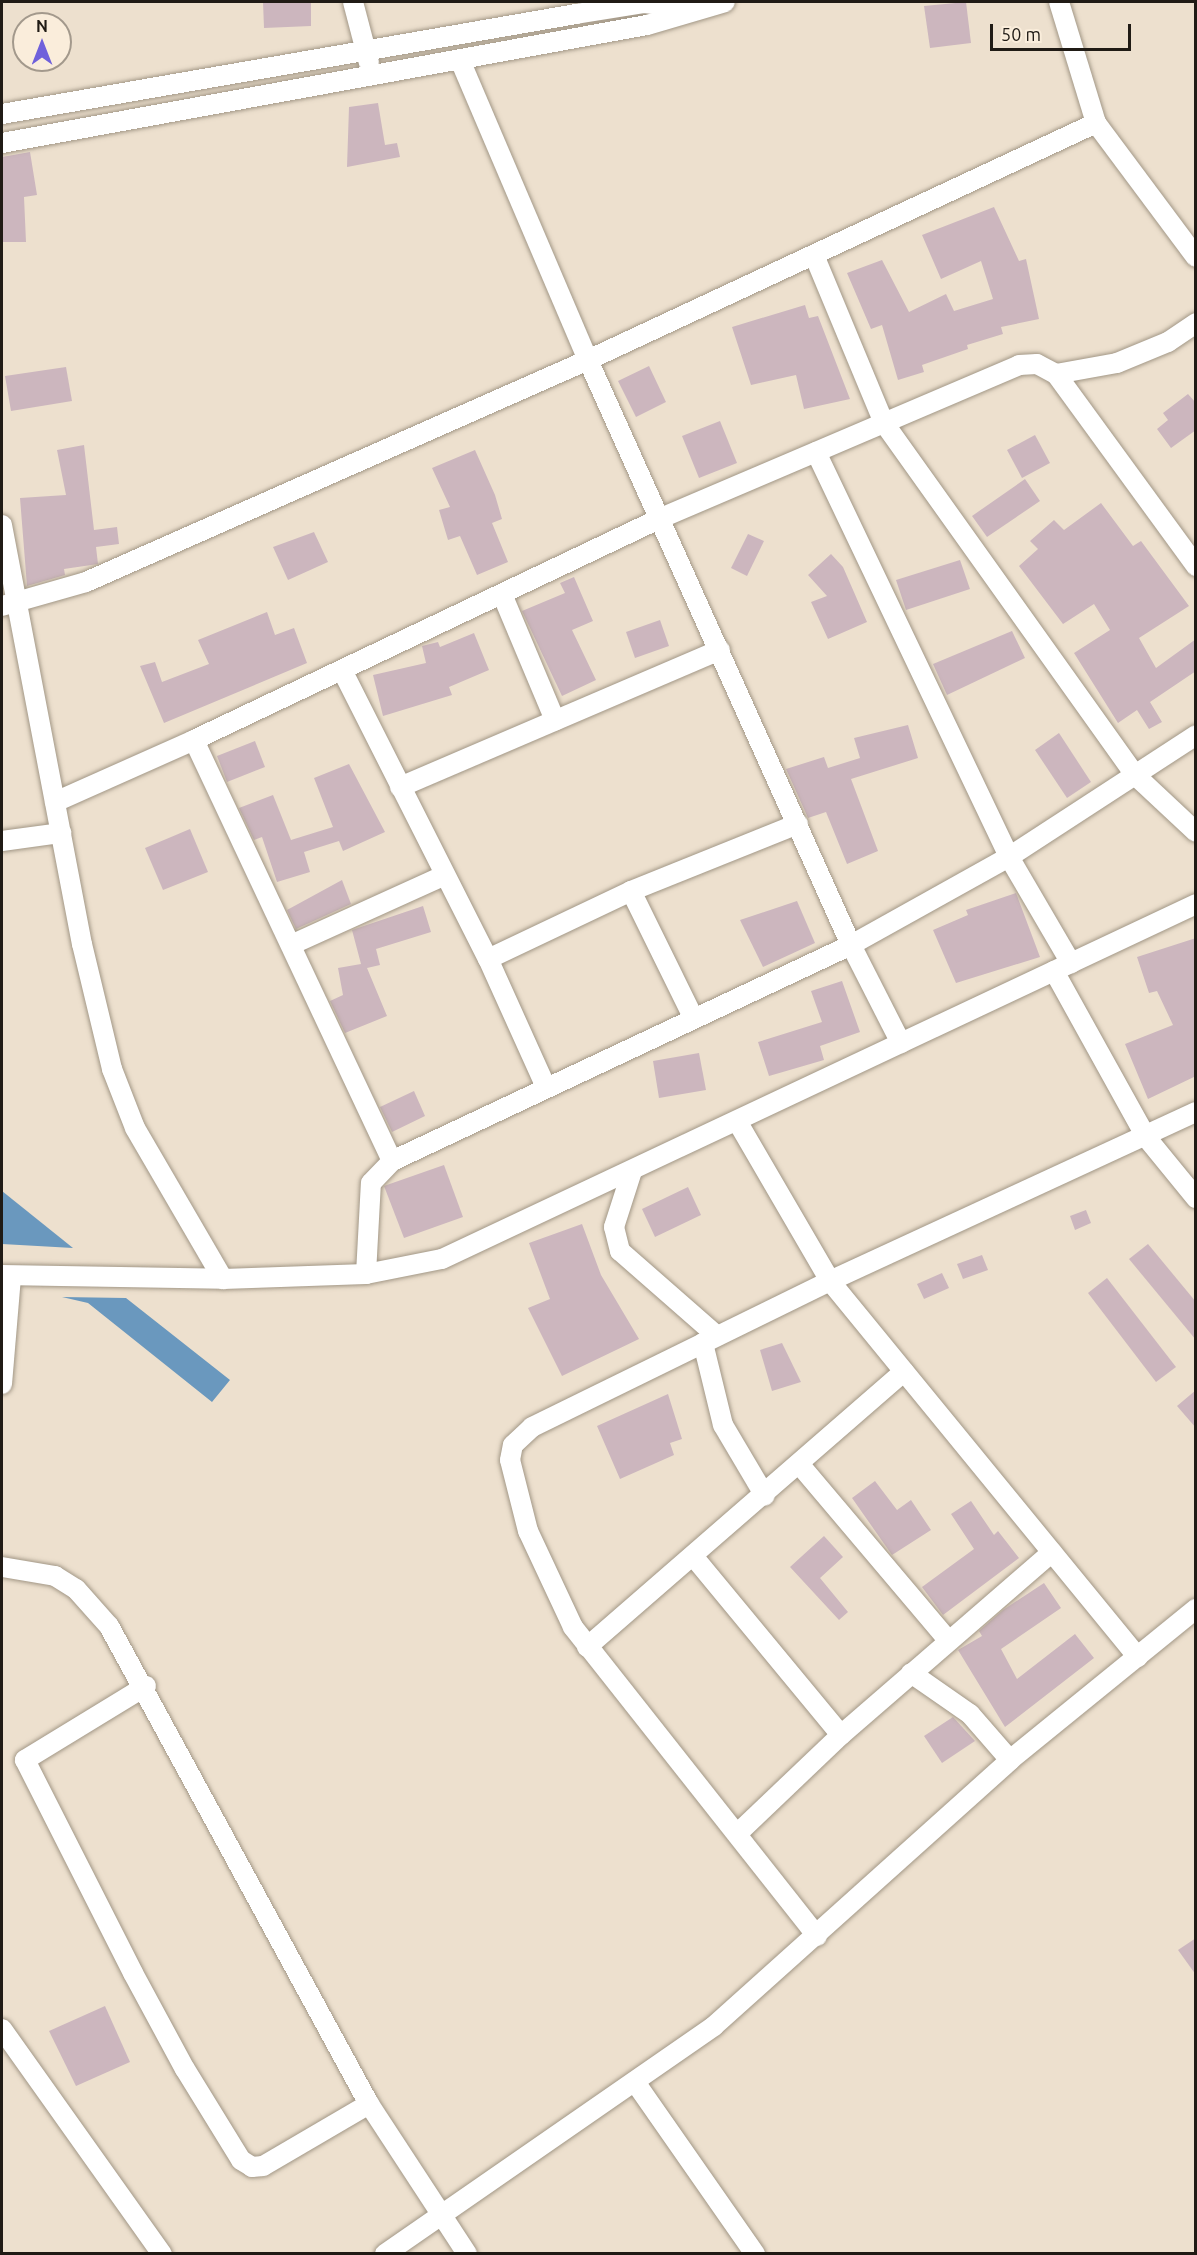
<!DOCTYPE html>
<html>
<head>
<meta charset="utf-8">
<style>
  body { margin:0 }
  #map { position:relative; width:1197px; height:2255px; overflow:hidden; background:#ede0ce; font-family:Ubuntu,sans-serif }
  div>[style] { position:absolute }
  [style*='--x'] { left:calc(var(--x)*1px); top:calc(var(--y)*1px); width:calc(var(--w)*1px); rotate:calc(var(--a)*1deg) }
  .water>* { inset:0; background:#6a98be }
  .building>* { inset:0; background:#ccb6be }
  .roads { filter:drop-shadow(0 0 2px #a29786) drop-shadow(0 0 2px #a29786) }
  .minor>* { height:20px; margin:-10px; padding:0 10px; transform-origin:10px; border-radius:10px; background:#fff }
  span { translate:-50% -50%; white-space:nowrap; text-align:center; line-height:1.15; -webkit-text-stroke:4.5px #faeddb; paint-order:stroke }
  .frame { position:absolute; inset:0; border:3px solid #201b15; pointer-events:none }
  .north { position:absolute; left:12px; top:12px; width:60px; height:60px; box-sizing:border-box; background:#faeddb; border:2px solid #a3998c; border-radius:50%; rotate:0deg; font-size:16px; font-weight:700; line-height:24px; text-align:center; color:#201b15 }
  .north::after { content:''; display:block; margin:auto; width:21px; height:27px; background:#6f60db; clip-path:polygon(50% 0,100% 100%,50% 72%,0 100%) }
  .scale { position:absolute; left:990px; top:24px; width:141px; height:27px; box-sizing:border-box; border:3px solid #201b15; border-top:0; padding-left:8px; font-size:18px; line-height:21px; white-space:nowrap; color:#201b15; -webkit-text-stroke:4px #faeddb; paint-order:stroke }
</style>
</head>
<body>
<div id="map">
  <div class="water">
    <div style="clip-path:polygon(2px 1191px,73px 1248px,2px 1244px)"></div>
    <div style="clip-path:polygon(62px 1297px,126px 1298px,230px 1380px,212px 1402px,88px 1303px)"></div>
  </div>
  <div class="building">
    <div style="clip-path:polygon(263px 2px,311px 2px,311px 26px,264px 28px)"></div>
    <div style="clip-path:polygon(966px 2px,971px 43px,930px 48px,924px 6px)"></div>
    <div style="clip-path:polygon(378px 103px,385px 145px,397px 143px,400px 157px,347px 167px,349px 107px)"></div>
    <div style="clip-path:polygon(30px 152px,37px 195px,24px 197px,26px 242px,2px 242px,2px 157px)"></div>
    <div style="clip-path:polygon(994px 207px,1019px 261px,1026px 259px,1039px 319px,1001px 327px,1003px 334px,967px 345px,968px 349px,922px 365px,924px 372px,898px 380px,882px 325px,871px 329px,847px 273px,882px 260px,909px 312px,946px 294px,954px 311px,993px 299px,981px 261px,941px 279px,922px 235px)"></div>
    <div style="clip-path:polygon(805px 305px,809px 318px,818px 316px,850px 399px,804px 409px,796px 375px,751px 385px,732px 327px)"></div>
    <div style="clip-path:polygon(649px 366px,666px 402px,636px 417px,618px 381px)"></div>
    <div style="clip-path:polygon(66px 367px,72px 401px,11px 411px,5px 376px)"></div>
    <div style="clip-path:polygon(1188px 394px,1196px 403px,1196px 430px,1171px 448px,1157px 429px,1168px 420px,1163px 413px)"></div>
    <div style="clip-path:polygon(720px 421px,737px 463px,699px 478px,682px 436px)"></div>
    <div style="clip-path:polygon(1035px 435px,1050px 463px,1022px 478px,1007px 450px)"></div>
    <div style="clip-path:polygon(84px 445px,94px 530px,117px 527px,119px 544px,96px 547px,98px 564px,64px 569px,65px 575px,27px 586px,20px 498px,66px 495px,57px 450px)"></div>
    <div style="clip-path:polygon(475px 450px,495px 495px,502px 519px,492px 523px,508px 562px,477px 575px,460px 536px,448px 540px,439px 510px,450px 507px,432px 468px)"></div>
    <div style="clip-path:polygon(1025px 479px,1040px 501px,987px 537px,972px 516px)"></div>
    <div style="clip-path:polygon(1101px 503px,1133px 546px,1141px 541px,1189px 606px,1139px 638px,1156px 668px,1196px 639px,1196px 671px,1150px 702px,1162px 722px,1149px 729px,1137px 710px,1118px 723px,1074px 653px,1110px 630px,1094px 604px,1063px 624px,1019px 566px,1038px 549px,1030px 541px,1054px 520px,1064px 530px)"></div>
    <div style="clip-path:polygon(314px 532px,328px 562px,288px 580px,273px 547px)"></div>
    <div style="clip-path:polygon(748px 534px,764px 541px,747px 576px,731px 568px)"></div>
    <div style="clip-path:polygon(831px 554px,843px 567px,867px 622px,828px 639px,811px 602px,827px 596px,808px 575px)"></div>
    <div style="clip-path:polygon(960px 560px,970px 589px,906px 610px,896px 580px)"></div>
    <div style="clip-path:polygon(574px 577px,593px 621px,572px 630px,596px 680px,562px 696px,522px 611px,565px 593px,560px 583px)"></div>
    <div style="clip-path:polygon(267px 612px,275px 635px,294px 628px,307px 663px,164px 723px,140px 666px,155px 662px,162px 682px,209px 664px,198px 640px)"></div>
    <div style="clip-path:polygon(660px 620px,669px 646px,635px 658px,626px 632px)"></div>
    <div style="clip-path:polygon(1012px 631px,1025px 658px,947px 695px,933px 664px)"></div>
    <div style="clip-path:polygon(474px 633px,489px 670px,449px 687px,452px 695px,383px 716px,373px 675px,426px 663px,422px 646px,438px 642px,440px 647px)"></div>
    <div style="clip-path:polygon(908px 725px,918px 758px,851px 779px,878px 851px,847px 864px,826px 812px,808px 818px,786px 769px,824px 757px,828px 768px,860px 758px,854px 738px)"></div>
    <div style="clip-path:polygon(1059px 733px,1091px 782px,1067px 798px,1035px 750px)"></div>
    <div style="clip-path:polygon(255px 741px,265px 767px,227px 782px,217px 756px)"></div>
    <div style="clip-path:polygon(349px 764px,385px 832px,343px 851px,339px 841px,304px 852px,310px 872px,277px 882px,262px 837px,254px 840px,239px 808px,273px 795px,291px 840px,333px 827px,314px 778px)"></div>
    <div style="clip-path:polygon(190px 829px,208px 872px,163px 890px,145px 848px)"></div>
    <div style="clip-path:polygon(342px 880px,351px 904px,296px 929px,287px 910px)"></div>
    <div style="clip-path:polygon(1016px 893px,1040px 957px,956px 983px,933px 930px,968px 915px,966px 910px)"></div>
    <div style="clip-path:polygon(797px 901px,815px 943px,763px 967px,740px 920px)"></div>
    <div style="clip-path:polygon(423px 906px,431px 932px,376px 949px,380px 965px,367px 968px,387px 1016px,345px 1033px,330px 1001px,343px 995px,338px 968px,361px 964px,352px 930px)"></div>
    <div style="clip-path:polygon(1196px 938px,1196px 1076px,1148px 1099px,1125px 1044px,1173px 1025px,1157px 991px,1149px 993px,1137px 957px)"></div>
    <div style="clip-path:polygon(842px 981px,860px 1032px,820px 1046px,824px 1060px,769px 1076px,758px 1042px,822px 1022px,811px 991px)"></div>
    <div style="clip-path:polygon(699px 1053px,706px 1090px,659px 1098px,653px 1061px)"></div>
    <div style="clip-path:polygon(414px 1091px,425px 1116px,392px 1132px,380px 1107px)"></div>
    <div style="clip-path:polygon(444px 1165px,463px 1217px,404px 1238px,384px 1186px)"></div>
    <div style="clip-path:polygon(688px 1187px,701px 1215px,655px 1237px,642px 1209px)"></div>
    <div style="clip-path:polygon(1086px 1210px,1091px 1223px,1075px 1230px,1070px 1216px)"></div>
    <div style="clip-path:polygon(582px 1224px,601px 1275px,639px 1339px,562px 1376px,528px 1308px,550px 1299px,529px 1243px)"></div>
    <div style="clip-path:polygon(1148px 1244px,1196px 1302px,1196px 1340px,1129px 1259px)"></div>
    <div style="clip-path:polygon(982px 1255px,988px 1270px,963px 1279px,957px 1264px)"></div>
    <div style="clip-path:polygon(942px 1273px,949px 1288px,924px 1299px,917px 1284px)"></div>
    <div style="clip-path:polygon(1107px 1278px,1176px 1367px,1156px 1382px,1088px 1293px)"></div>
    <div style="clip-path:polygon(782px 1343px,801px 1382px,772px 1391px,760px 1350px)"></div>
    <div style="clip-path:polygon(1196px 1390px,1196px 1428px,1177px 1406px)"></div>
    <div style="clip-path:polygon(668px 1394px,682px 1439px,670px 1443px,674px 1455px,620px 1479px,597px 1426px)"></div>
    <div style="clip-path:polygon(875px 1481px,897px 1510px,911px 1500px,931px 1530px,892px 1555px,852px 1498px)"></div>
    <div style="clip-path:polygon(971px 1501px,994px 1535px,998px 1531px,1019px 1558px,943px 1615px,922px 1587px,974px 1549px,951px 1514px)"></div>
    <div style="clip-path:polygon(824px 1536px,843px 1557px,820px 1578px,848px 1612px,839px 1620px,790px 1567px)"></div>
    <div style="clip-path:polygon(1044px 1583px,1061px 1608px,1001px 1649px,1017px 1679px,1075px 1634px,1094px 1658px,1005px 1727px,958px 1650px,982px 1636px,979px 1631px,1003px 1610px)"></div>
    <div style="clip-path:polygon(953px 1717px,975px 1741px,942px 1763px,924px 1736px)"></div>
    <div style="clip-path:polygon(1196px 1938px,1196px 1975px,1178px 1950px)"></div>
    <div style="clip-path:polygon(105px 2006px,130px 2062px,76px 2086px,49px 2031px)"></div>
  </div>
  <div class="roads">
    <div class="minor">
      <div style="--x:353;--y:2;--w:63;--a:75.3"></div>
      <div style="--x:1059;--y:2;--w:127;--a:73"></div>
      <div style="--x:1096;--y:123;--w:167;--a:53.3"></div>
      <div style="--x:460;--y:60;--w:326;--a:66.9"></div>
      <div style="--x:588;--y:360;--w:641;--a:65.79"></div>
      <div style="--x:851;--y:945;--w:110;--a:63"></div>
      <div style="--x:2;--y:114;--w:583;--a:-9.88"></div>
      <div style="--x:576;--y:14;--w:68;--a:-9.3"></div>
      <div style="--x:643;--y:3;--w:44;--a:5.2"></div>
      <div style="--x:2;--y:143;--w:656;--a:-10.37"></div>
      <div style="--x:647;--y:25;--w:81;--a:-16.4"></div>
      <div style="--x:814;--y:255;--w:182;--a:67.4"></div>
      <div style="--x:884;--y:423;--w:432;--a:54.5"></div>
      <div style="--x:1135;--y:775;--w:83;--a:43.1"></div>
      <div style="--x:1056;--y:374;--w:62;--a:-10.2"></div>
      <div style="--x:1117;--y:363;--w:55;--a:-22.4"></div>
      <div style="--x:1168;--y:342;--w:34;--a:-34"></div>
      <div style="--x:816;--y:452;--w:449;--a:64.5"></div>
      <div style="--x:1009;--y:857;--w:123;--a:59.7"></div>
      <div style="--x:2;--y:525;--w:427;--a:79.2"></div>
      <div style="--x:82;--y:944;--w:129;--a:76.5"></div>
      <div style="--x:112;--y:1069;--w:63;--a:68.7"></div>
      <div style="--x:135;--y:1128;--w:175;--a:59.8"></div>
      <div style="--x:223;--y:1279;--w:143;--a:-2"></div>
      <div style="--x:366;--y:1274;--w:77;--a:-11.2"></div>
      <div style="--x:442;--y:1259;--w:833;--a:-25.21"></div>
      <div style="--x:502;--y:594;--w:137;--a:67.2"></div>
      <div style="--x:2;--y:606;--w:87;--a:-15.9"></div>
      <div style="--x:86;--y:582;--w:549;--a:-23.86"></div>
      <div style="--x:588;--y:360;--w:561;--a:-25.01"></div>
      <div style="--x:342;--y:670;--w:324;--a:63.2"></div>
      <div style="--x:400;--y:787;--w:348;--a:-23.2"></div>
      <div style="--x:55;--y:802;--w:152;--a:-24"></div>
      <div style="--x:2;--y:841;--w:60;--a:-7.7"></div>
      <div style="--x:631;--y:891;--w:140;--a:63.8"></div>
      <div style="--x:293;--y:944;--w:165;--a:-24.4"></div>
      <div style="--x:1054;--y:971;--w:190;--a:61"></div>
      <div style="--x:1146;--y:1137;--w:79;--a:50.7"></div>
      <div style="--x:545;--y:1085;--w:138;--a:-114.3"></div>
      <div style="--x:488;--y:959;--w:158;--a:-25.4"></div>
      <div style="--x:631;--y:891;--w:180;--a:-21.9"></div>
      <div style="--x:737;--y:1121;--w:185;--a:59.8"></div>
      <div style="--x:830;--y:1281;--w:486;--a:50.7"></div>
      <div style="--x:392;--y:1161;--w:465;--a:-115.2"></div>
      <div style="--x:194;--y:740;--w:517;--a:-25.43"></div>
      <div style="--x:661;--y:518;--w:389;--a:-23.1"></div>
      <div style="--x:1019;--y:365;--w:18;--a:-3"></div>
      <div style="--x:1037;--y:364;--w:21;--a:28"></div>
      <div style="--x:1056;--y:374;--w:238;--a:53.9"></div>
      <div style="--x:632;--y:1171;--w:59;--a:107.8"></div>
      <div style="--x:614;--y:1227;--w:25;--a:76"></div>
      <div style="--x:620;--y:1251;--w:129;--a:41.2"></div>
      <div style="--x:366;--y:1274;--w:91;--a:-86.9"></div>
      <div style="--x:371;--y:1183;--w:30;--a:-46"></div>
      <div style="--x:392;--y:1161;--w:507;--a:-25.2"></div>
      <div style="--x:851;--y:945;--w:181;--a:-29.1"></div>
      <div style="--x:1009;--y:857;--w:223;--a:-33.1"></div>
      <div style="--x:2;--y:1275;--w:221;--a:1"></div>
      <div style="--x:703;--y:1343;--w:84;--a:76.3"></div>
      <div style="--x:723;--y:1425;--w:82;--a:59.4"></div>
      <div style="--x:2;--y:1384;--w:107;--a:-85.2"></div>
      <div style="--x:800;--y:1465;--w:229;--a:49.8"></div>
      <div style="--x:693;--y:1556;--w:232;--a:50.4"></div>
      <div style="--x:2;--y:1567;--w:54;--a:9.6"></div>
      <div style="--x:55;--y:1576;--w:25;--a:32"></div>
      <div style="--x:76;--y:1589;--w:50;--a:48.3"></div>
      <div style="--x:109;--y:1626;--w:544;--a:61.46"></div>
      <div style="--x:369;--y:2104;--w:179;--a:56.8"></div>
      <div style="--x:587;--y:1647;--w:420;--a:-41"></div>
      <div style="--x:911;--y:1673;--w:72;--a:34.8"></div>
      <div style="--x:970;--y:1714;--w:61;--a:49"></div>
      <div style="--x:146;--y:1686;--w:142;--a:148.6"></div>
      <div style="--x:25;--y:1760;--w:239;--a:63.1"></div>
      <div style="--x:133;--y:1973;--w:109;--a:61.6"></div>
      <div style="--x:185;--y:2069;--w:107;--a:58.4"></div>
      <div style="--x:241;--y:2160;--w:13;--a:32"></div>
      <div style="--x:252;--y:2167;--w:11;--a:-5"></div>
      <div style="--x:263;--y:2166;--w:123;--a:-30.3"></div>
      <div style="--x:739;--y:1832;--w:141;--a:-43.6"></div>
      <div style="--x:841;--y:1735;--w:279;--a:-40.9"></div>
      <div style="--x:817;--y:1936;--w:394;--a:-128.3"></div>
      <div style="--x:573;--y:1627;--w:106;--a:-115.1"></div>
      <div style="--x:528;--y:1531;--w:73;--a:-104.2"></div>
      <div style="--x:510;--y:1460;--w:15;--a:-79"></div>
      <div style="--x:513;--y:1445;--w:26;--a:-43"></div>
      <div style="--x:532;--y:1427;--w:332;--a:-26.1"></div>
      <div style="--x:830;--y:1281;--w:403;--a:-24.8"></div>
      <div style="--x:2;--y:2029;--w:276;--a:54.6"></div>
      <div style="--x:635;--y:2082;--w:210;--a:55.1"></div>
      <div style="--x:385;--y:2254;--w:400;--a:-34.7"></div>
      <div style="--x:714;--y:2026;--w:398;--a:-41.9"></div>
      <div style="--x:1010;--y:1760;--w:240;--a:-39.1"></div>
    </div>
  </div>
  <div class="frame"></div>
  <div class="north">N</div>
  <div class="scale">50 m</div>
</div>
</body>
</html>
